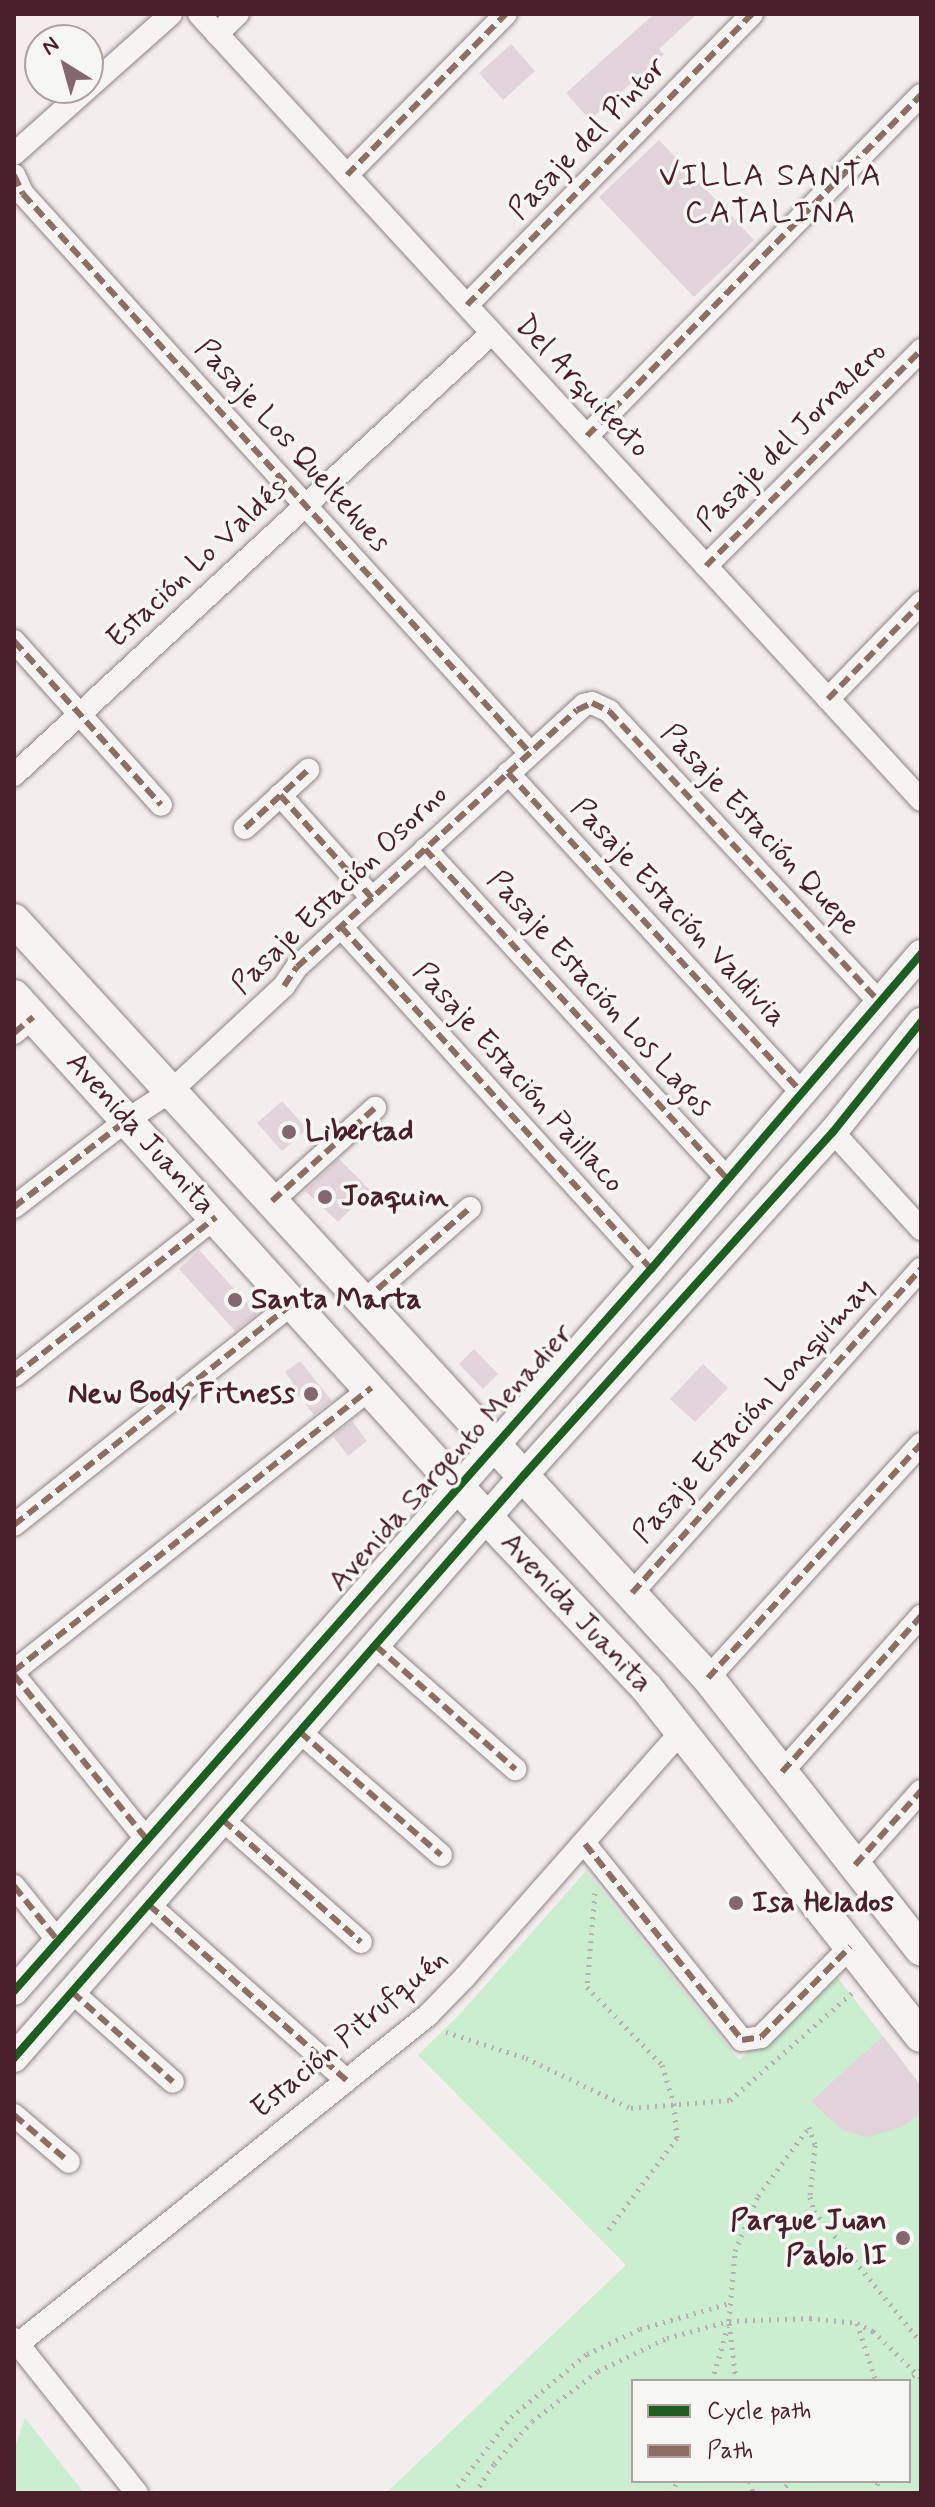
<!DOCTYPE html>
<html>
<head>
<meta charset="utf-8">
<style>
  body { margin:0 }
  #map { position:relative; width:935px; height:2507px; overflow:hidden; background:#f3edee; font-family:Mynerve,sans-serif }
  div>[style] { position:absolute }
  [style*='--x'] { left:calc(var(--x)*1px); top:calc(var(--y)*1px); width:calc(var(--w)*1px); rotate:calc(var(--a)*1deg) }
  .green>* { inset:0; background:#cbedd0 }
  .building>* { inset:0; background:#e3d4db }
  .path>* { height:5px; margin-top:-2.5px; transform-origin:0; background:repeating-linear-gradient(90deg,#b6b1b1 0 2px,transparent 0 8px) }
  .roads { filter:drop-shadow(0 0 2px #8e8386) drop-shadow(0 0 2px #8e8386) }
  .minor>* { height:22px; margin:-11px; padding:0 11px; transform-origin:11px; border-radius:11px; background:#f5f4f2 }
  .tertiary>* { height:28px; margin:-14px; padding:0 14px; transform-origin:14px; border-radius:14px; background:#f5f4f2 }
  .secondary>* { height:32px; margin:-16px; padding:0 16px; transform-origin:16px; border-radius:16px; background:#f5f4f2 }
  .quiet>* { height:6px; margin-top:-3px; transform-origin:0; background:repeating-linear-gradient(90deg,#8d6e63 0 12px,transparent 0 18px) }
  .cycleway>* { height:8px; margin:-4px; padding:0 4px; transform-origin:4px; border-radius:4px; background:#1b5e20 }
  .dots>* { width:22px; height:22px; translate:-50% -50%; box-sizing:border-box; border:4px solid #f6f6f2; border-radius:50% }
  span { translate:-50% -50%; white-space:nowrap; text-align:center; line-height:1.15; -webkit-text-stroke:7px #f6f6f2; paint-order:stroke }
  .street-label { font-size:30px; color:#4a1f2b }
  .poi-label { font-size:30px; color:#4a1f2b; font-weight:700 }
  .left { translate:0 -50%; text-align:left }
  .right { translate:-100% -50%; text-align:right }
  .neighbourhood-label { font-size:32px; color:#4a1f2b; letter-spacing:2px }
  .frame { position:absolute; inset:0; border:16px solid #4a1f2b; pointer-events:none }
  .legend { position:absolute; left:631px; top:2379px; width:280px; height:104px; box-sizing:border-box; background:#f6f6f2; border:2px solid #b1a0a2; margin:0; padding:10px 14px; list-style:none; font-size:24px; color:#4a1f2b }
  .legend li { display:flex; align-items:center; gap:16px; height:40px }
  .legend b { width:40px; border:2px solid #b1a0a2 }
  .north { position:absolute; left:24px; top:24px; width:80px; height:80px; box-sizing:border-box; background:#f6f6f2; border:2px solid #b1a0a2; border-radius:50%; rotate:323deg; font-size:22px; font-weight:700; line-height:32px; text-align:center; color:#4a1f2b }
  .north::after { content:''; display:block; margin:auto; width:28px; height:36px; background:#85676f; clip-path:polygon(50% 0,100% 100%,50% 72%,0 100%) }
</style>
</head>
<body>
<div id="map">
  <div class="green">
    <div style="clip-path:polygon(evenodd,586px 1871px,739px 2060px,838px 1978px,921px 2086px,921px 2493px,386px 2493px,626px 2265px,418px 2055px,460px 2014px,586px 1871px,633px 2381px,909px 2381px,909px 2481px,633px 2481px,633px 2381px)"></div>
    <div style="clip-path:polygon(25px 2418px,84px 2493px,18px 2493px,14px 2487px,14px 2450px)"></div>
  </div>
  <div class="building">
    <div style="clip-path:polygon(654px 14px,697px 14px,659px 49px,664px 54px,590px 120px,566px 93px)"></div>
    <div style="clip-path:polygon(511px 44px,535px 71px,503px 100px,479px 73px)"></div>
    <div style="clip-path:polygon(659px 140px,754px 240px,694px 297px,599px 197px)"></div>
    <div style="clip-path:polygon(282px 1101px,307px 1129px,282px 1151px,257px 1123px)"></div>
    <div style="clip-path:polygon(339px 1159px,370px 1190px,338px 1222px,305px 1191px)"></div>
    <div style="clip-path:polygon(199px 1250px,257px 1314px,235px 1331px,179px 1269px)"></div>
    <div style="clip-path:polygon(474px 1349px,498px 1374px,483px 1389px,459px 1364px)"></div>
    <div style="clip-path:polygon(300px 1361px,332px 1401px,314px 1415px,290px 1385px,293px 1383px,285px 1372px)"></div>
    <div style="clip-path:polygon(703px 1364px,728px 1388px,695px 1422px,670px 1399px)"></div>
    <div style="clip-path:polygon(352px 1421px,367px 1441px,348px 1456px,333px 1436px)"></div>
    <div style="clip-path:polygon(883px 2036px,921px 2086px,921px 2114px,900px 2128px,868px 2137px,842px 2130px,811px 2101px)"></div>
  </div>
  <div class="path">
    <div style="--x:595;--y:1893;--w:94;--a:94.9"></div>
    <div style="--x:587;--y:1987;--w:108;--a:46.1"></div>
    <div style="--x:662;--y:2065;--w:41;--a:72.9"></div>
    <div style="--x:674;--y:2104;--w:34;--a:85"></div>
    <div style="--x:677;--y:2138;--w:114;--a:126.8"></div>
    <div style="--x:446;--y:2032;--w:84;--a:18"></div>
    <div style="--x:526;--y:2058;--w:116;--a:25.5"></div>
    <div style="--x:631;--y:2108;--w:99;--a:-4.6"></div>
    <div style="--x:730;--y:2100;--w:162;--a:-41.3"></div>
    <div style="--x:857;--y:2323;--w:61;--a:71.9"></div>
    <div style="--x:712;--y:2381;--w:57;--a:-73.8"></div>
    <div style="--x:736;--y:2381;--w:60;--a:-96.7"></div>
    <div style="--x:729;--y:2321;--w:70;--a:-85.1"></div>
    <div style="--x:735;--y:2251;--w:60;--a:-67.3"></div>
    <div style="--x:758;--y:2196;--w:86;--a:-53.5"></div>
    <div style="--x:809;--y:2127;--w:19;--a:72"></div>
    <div style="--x:815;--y:2145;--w:52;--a:95.5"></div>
    <div style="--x:810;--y:2197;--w:15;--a:74"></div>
    <div style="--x:814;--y:2211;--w:169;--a:50.8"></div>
    <div style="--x:906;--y:2381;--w:19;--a:-36"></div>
    <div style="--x:750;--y:2481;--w:12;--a:76"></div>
    <div style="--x:453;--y:2493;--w:96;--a:-52.7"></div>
    <div style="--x:511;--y:2417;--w:99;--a:-39.7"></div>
    <div style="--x:587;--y:2354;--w:59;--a:-25.3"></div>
    <div style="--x:640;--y:2329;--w:94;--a:-16.1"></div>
    <div style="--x:475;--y:2493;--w:35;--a:-57"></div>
    <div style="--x:494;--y:2464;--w:57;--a:-48.5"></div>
    <div style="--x:532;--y:2421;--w:83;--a:-37.1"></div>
    <div style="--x:598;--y:2371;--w:76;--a:-25.6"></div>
    <div style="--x:667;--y:2338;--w:64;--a:-15.3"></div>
    <div style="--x:729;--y:2321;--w:81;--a:-2.1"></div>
    <div style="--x:810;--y:2318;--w:47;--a:6.1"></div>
    <div style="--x:857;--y:2323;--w:18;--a:27"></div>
    <div style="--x:873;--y:2331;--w:67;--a:44.4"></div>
    <div style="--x:671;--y:2493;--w:14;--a:-60"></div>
    <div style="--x:781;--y:2493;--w:15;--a:-53"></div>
    <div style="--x:876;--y:2493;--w:12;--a:-81"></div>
  </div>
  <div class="roads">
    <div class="minor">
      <div style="--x:199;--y:14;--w:1067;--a:47.43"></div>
      <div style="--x:217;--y:34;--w:29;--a:-44"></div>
      <div style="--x:14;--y:154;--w:210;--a:-41.7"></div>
      <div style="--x:14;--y:175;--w:21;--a:65"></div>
      <div style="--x:23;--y:194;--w:755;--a:47.79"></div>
      <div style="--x:347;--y:175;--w:226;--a:-45.4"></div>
      <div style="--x:467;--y:305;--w:407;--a:-45.6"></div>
      <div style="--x:587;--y:436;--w:477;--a:-45.6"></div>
      <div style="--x:706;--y:566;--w:305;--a:-45.1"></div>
      <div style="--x:14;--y:641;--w:220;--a:48.1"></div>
      <div style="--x:828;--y:699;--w:134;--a:-45.9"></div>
      <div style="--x:508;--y:773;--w:436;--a:47.4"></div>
      <div style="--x:14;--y:775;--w:651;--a:-42.76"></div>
      <div style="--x:280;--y:795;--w:138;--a:48.2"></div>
      <div style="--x:245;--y:828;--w:86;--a:-42.6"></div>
      <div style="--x:425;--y:849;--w:449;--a:47.5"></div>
      <div style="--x:341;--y:927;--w:462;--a:47.8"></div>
      <div style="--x:14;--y:1033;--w:25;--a:-40"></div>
      <div style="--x:833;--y:1132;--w:131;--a:47.8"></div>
      <div style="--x:272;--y:1201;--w:139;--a:-42.1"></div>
      <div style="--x:14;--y:1207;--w:143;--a:-37.6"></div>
      <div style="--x:127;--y:1120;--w:53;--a:-33.4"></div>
      <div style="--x:171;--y:1091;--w:154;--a:-42.9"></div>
      <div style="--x:284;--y:986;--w:23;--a:-56"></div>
      <div style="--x:297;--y:967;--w:389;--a:-42.4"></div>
      <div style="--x:584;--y:705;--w:8;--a:-14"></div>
      <div style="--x:592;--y:703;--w:19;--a:25"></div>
      <div style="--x:609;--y:711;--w:400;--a:47.1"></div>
      <div style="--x:364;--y:1301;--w:141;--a:-41.3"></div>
      <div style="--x:14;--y:1376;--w:257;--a:-38.2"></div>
      <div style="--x:14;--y:1525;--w:358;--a:-38.5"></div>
      <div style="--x:632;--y:1593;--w:434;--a:-48.3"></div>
      <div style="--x:376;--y:1646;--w:186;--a:41.5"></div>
      <div style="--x:14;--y:1671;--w:456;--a:-38.4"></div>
      <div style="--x:14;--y:1675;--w:212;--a:51.1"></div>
      <div style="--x:708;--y:1678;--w:316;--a:-47.7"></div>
      <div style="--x:300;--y:1732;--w:187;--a:41.1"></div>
      <div style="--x:782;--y:1772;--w:209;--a:-48.3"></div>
      <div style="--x:223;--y:1820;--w:184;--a:41.5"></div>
      <div style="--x:585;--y:1844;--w:251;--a:51.3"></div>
      <div style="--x:742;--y:2040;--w:19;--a:-9"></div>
      <div style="--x:761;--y:2037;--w:127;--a:-45.3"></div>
      <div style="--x:855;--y:1865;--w:99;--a:-48.3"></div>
      <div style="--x:14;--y:1886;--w:70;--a:51.3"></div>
      <div style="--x:149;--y:1905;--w:264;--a:41.6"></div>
      <div style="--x:72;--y:1992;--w:135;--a:41.7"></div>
      <div style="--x:14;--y:2115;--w:72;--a:40.5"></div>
      <div style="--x:14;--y:2339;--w:197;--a:51.4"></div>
      <div style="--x:18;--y:2344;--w:526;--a:-38.74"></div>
      <div style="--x:428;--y:2015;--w:52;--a:-45.8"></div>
      <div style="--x:464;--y:1978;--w:329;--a:-48.6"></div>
    </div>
    <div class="tertiary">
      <div style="--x:14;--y:1991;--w:963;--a:-48.58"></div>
      <div style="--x:651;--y:1269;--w:415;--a:-49.4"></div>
      <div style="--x:14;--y:2058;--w:775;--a:-48.82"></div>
      <div style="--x:524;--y:1475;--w:462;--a:-48"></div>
      <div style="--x:833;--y:1132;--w:141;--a:-51.3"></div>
    </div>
    <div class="secondary">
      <div style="--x:14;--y:920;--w:1028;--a:47.52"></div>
      <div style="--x:708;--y:1678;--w:345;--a:51.9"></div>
      <div style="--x:14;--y:996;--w:661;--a:47.88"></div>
      <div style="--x:457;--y:1486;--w:276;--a:46.8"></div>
      <div style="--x:646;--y:1687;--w:444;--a:51.8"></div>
    </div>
  </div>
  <div class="quiet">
    <div style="--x:14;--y:175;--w:21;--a:65"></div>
    <div style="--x:23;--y:194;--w:755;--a:47.79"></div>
    <div style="--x:347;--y:175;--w:226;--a:-45.4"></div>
    <div style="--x:467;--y:305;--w:407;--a:-45.6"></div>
    <div style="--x:587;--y:436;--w:477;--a:-45.6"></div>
    <div style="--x:706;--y:566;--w:305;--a:-45.1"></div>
    <div style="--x:14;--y:641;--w:220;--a:48.1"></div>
    <div style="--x:828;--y:699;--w:134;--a:-45.9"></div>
    <div style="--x:508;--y:773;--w:436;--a:47.4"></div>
    <div style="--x:280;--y:795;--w:138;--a:48.2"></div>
    <div style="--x:245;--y:828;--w:86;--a:-42.6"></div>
    <div style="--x:425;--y:849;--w:449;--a:47.5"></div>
    <div style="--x:341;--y:927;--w:462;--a:47.8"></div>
    <div style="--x:284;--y:986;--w:23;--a:-56"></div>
    <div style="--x:297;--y:967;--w:287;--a:-42.6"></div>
    <div style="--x:508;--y:773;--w:93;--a:-42.4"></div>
    <div style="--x:577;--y:710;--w:17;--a:-25"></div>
    <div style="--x:592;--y:703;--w:19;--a:25"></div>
    <div style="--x:609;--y:711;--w:400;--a:47.1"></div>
    <div style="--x:14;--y:1033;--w:25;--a:-40"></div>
    <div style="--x:272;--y:1201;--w:139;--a:-42.1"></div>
    <div style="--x:14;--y:1207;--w:143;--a:-37.6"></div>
    <div style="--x:364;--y:1301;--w:141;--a:-41.3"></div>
    <div style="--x:14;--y:1376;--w:257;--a:-38.2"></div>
    <div style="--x:14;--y:1525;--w:358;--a:-38.5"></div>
    <div style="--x:632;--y:1593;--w:434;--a:-48.3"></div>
    <div style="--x:376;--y:1646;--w:186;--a:41.5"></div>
    <div style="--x:14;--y:1671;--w:456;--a:-38.4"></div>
    <div style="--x:14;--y:1675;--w:212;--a:51.1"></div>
    <div style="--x:708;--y:1678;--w:316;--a:-47.7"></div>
    <div style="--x:300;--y:1732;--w:187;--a:41.1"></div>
    <div style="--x:782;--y:1772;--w:209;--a:-48.3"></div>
    <div style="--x:223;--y:1820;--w:184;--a:41.5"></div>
    <div style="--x:585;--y:1844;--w:251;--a:51.3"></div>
    <div style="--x:742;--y:2040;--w:19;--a:-9"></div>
    <div style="--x:761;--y:2037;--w:127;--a:-45.3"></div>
    <div style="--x:855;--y:1865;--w:99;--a:-48.3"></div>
    <div style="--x:14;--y:1886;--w:70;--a:51.3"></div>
    <div style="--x:149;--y:1905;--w:264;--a:41.6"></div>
    <div style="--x:72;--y:1992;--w:135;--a:41.7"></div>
    <div style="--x:14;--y:2115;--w:72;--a:40.5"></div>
  </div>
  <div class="cycleway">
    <div style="--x:14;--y:1991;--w:963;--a:-48.58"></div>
    <div style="--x:651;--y:1269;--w:415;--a:-49.4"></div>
    <div style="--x:14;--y:2058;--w:775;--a:-48.82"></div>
    <div style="--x:524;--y:1475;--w:462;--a:-48"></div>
    <div style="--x:833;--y:1132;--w:141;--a:-51.3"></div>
  </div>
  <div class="dots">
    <div style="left:289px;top:1132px;background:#85676f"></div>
    <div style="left:325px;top:1197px;background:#85676f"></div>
    <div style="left:235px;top:1300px;background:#85676f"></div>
    <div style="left:311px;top:1394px;background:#85676f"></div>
    <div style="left:736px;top:1903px;background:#85676f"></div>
    <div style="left:903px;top:2238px;background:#85676f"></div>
  </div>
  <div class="street-label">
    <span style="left:588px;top:139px;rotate:-46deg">Pasaje del Pintor</span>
    <span style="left:582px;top:387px;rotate:47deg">Del Arquitecto</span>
    <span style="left:792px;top:437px;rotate:-45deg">Pasaje del Jornalero</span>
    <span style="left:292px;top:446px;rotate:48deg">Pasaje Los Queltehues</span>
    <span style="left:197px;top:564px;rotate:-43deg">Estación Lo Valdés</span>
    <span style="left:760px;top:830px;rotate:47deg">Pasaje Estación Quepe</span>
    <span style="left:340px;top:890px;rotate:-44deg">Pasaje Estación Osorno</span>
    <span style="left:678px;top:913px;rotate:47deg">Pasaje Estación Valdivia</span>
    <span style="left:599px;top:994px;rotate:48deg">Pasaje Estación Los Lagos</span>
    <span style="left:518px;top:1078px;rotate:48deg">Pasaje Estación Paillaco</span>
    <span style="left:140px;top:1134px;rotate:48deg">Avenida Juanita</span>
    <span style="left:754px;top:1411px;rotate:-48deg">Pasaje Estación Lonquimay</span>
    <span style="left:451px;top:1458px;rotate:-48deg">Avenida Sargento Menadier</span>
    <span style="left:576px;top:1613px;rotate:47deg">Avenida Juanita</span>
    <span style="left:350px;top:2034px;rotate:-40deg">Estación Pitrufquén</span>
  </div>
  <div class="poi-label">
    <span class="left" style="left:305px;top:1132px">Libertad</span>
    <span class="left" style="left:341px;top:1197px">Joaquin</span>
    <span class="left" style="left:251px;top:1300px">Santa Marta</span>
    <span class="right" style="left:295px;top:1394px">New Body Fitness</span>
    <span class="left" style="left:752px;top:1903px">Isa Helados</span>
    <span class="right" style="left:887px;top:2238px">Parque Juan<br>Pablo II</span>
  </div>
  <div class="neighbourhood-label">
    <span style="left:771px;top:195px">VILLA SANTA<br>CATALINA</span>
  </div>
  <div class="frame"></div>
  <ul class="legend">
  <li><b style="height:10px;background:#1b5e20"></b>Cycle path</li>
  <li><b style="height:10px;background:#8d6e63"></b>Path</li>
  </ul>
  <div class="north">N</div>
</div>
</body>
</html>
